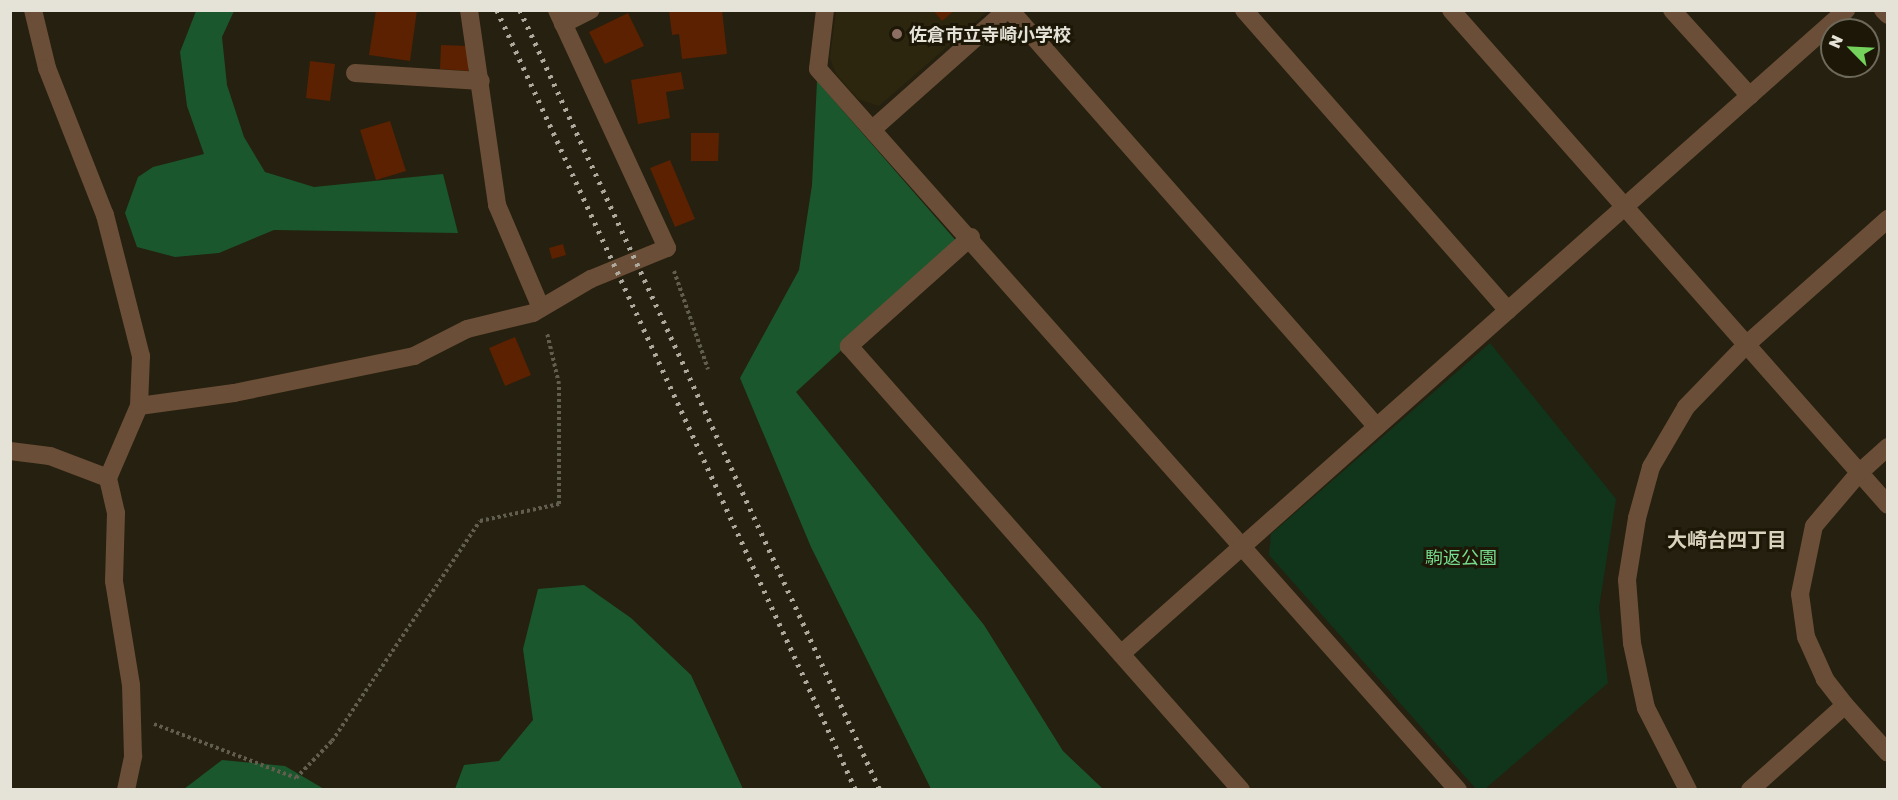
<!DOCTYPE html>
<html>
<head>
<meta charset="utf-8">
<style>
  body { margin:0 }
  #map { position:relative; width:1898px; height:800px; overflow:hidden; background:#25200f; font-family:"Golos Text","Noto Sans JP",sans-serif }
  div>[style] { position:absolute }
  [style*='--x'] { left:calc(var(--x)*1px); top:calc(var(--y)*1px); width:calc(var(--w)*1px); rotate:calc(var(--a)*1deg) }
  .built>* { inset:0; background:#2d260e }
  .green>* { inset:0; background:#10351a }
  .forest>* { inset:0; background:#1b572c }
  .building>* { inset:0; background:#5b2100 }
  .path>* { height:4px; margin-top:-2px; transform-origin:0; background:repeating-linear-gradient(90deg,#625e4f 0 3px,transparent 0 6px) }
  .minor>* { height:18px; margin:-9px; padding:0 9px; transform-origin:9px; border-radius:9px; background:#6b4e37 }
  .rail>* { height:4.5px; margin-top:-2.25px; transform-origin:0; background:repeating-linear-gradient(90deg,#ada99c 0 3px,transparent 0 9px) }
  .dots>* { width:16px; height:16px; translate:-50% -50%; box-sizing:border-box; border:3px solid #1c1706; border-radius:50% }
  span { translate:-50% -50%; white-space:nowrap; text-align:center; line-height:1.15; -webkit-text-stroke:6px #1c1706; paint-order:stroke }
  .poi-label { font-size:18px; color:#e5e2d7; font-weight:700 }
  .left { translate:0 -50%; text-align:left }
  .park-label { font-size:18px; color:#76dc8d }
  .neighbourhood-label { font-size:20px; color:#d9d2bd; font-weight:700 }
  .frame { position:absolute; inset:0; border:12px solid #e5e2d7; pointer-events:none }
  .north { position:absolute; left:1820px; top:18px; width:60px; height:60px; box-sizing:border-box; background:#1c1706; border:2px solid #6c685a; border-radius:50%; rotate:294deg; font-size:16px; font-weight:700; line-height:24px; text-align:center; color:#e5e2d7 }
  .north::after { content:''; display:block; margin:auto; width:21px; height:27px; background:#74d25c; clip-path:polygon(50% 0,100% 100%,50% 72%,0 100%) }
</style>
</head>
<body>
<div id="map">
  <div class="built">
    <div style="clip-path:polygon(836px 11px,988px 11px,879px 106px,858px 99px,836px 74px,830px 58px)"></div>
  </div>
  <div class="green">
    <div style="clip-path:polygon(1490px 343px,1616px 499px,1599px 608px,1608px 683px,1485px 789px,1477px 790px,1269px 555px,1271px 534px)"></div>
  </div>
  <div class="forest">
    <div style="clip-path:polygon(196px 11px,234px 11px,222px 37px,227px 85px,244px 137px,265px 172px,314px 187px,443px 174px,458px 233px,274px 230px,219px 253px,175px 257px,137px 247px,125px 213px,138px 177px,153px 167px,204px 154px,187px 106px,180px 52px)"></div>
    <div style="clip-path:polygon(817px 81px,958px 243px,796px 392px,984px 625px,1063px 751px,1103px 789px,931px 789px,811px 547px,740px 378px,799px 270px,812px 185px)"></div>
    <div style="clip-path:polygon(584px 585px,631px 618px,691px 675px,743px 789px,455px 789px,464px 765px,499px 761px,533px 720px,523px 649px,538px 589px)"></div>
    <div style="clip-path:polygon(222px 760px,285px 766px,324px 789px,184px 789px)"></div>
  </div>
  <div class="building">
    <div style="clip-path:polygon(376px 10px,417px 10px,410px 61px,369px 55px)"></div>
    <div style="clip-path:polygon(669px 10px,722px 10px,727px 54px,682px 59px,679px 34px,672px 35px)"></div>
    <div style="clip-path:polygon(933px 10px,955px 10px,942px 21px)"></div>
    <div style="clip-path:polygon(628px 13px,644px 46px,605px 64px,589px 32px)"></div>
    <div style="clip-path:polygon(441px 45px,470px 46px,468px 71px,440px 69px)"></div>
    <div style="clip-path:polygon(310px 61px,335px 64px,330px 101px,306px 98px)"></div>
    <div style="clip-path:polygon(681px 72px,684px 89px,666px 92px,670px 118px,638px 124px,631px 80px)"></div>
    <div style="clip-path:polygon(390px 121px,406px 171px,376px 180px,360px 130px)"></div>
    <div style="clip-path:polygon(691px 133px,719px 133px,718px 161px,691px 161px)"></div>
    <div style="clip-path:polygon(670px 160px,695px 219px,675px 227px,650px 168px)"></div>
    <div style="clip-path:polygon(563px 244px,566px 255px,552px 259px,549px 248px)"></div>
    <div style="clip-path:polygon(515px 337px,531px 375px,505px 386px,489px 348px)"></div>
  </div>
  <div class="path">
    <div style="--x:674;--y:271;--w:104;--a:70.9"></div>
    <div style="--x:154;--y:724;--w:152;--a:20.8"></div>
    <div style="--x:296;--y:778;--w:52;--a:-45.8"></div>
    <div style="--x:332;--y:741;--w:265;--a:-56.1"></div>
    <div style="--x:480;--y:521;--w:81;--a:-12.1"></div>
    <div style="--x:559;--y:504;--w:120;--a:-90"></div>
    <div style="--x:559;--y:384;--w:52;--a:-103.2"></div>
  </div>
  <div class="minor">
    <div style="--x:33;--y:10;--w:60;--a:76.4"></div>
    <div style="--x:47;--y:68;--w:158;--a:68.5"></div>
    <div style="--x:105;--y:215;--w:146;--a:75.7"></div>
    <div style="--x:141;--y:356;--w:50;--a:92.3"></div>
    <div style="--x:469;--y:10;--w:197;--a:81.8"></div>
    <div style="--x:497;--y:205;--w:112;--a:66.9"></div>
    <div style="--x:825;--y:10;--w:59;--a:96.8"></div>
    <div style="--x:818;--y:69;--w:964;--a:48.41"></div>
    <div style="--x:1010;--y:10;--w:555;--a:48.65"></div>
    <div style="--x:1244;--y:10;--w:400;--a:48.7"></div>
    <div style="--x:1451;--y:10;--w:660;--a:48.56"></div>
    <div style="--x:1672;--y:10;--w:116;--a:47.8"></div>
    <div style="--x:1883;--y:10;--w:7;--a:45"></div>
    <div style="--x:563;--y:24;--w:31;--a:-27"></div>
    <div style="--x:355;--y:73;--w:126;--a:3.6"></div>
    <div style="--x:874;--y:128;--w:178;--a:-41.6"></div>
    <div style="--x:971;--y:237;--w:164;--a:138.2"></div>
    <div style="--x:849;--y:346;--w:592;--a:48.56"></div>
    <div style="--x:10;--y:451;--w:40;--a:7.1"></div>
    <div style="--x:50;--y:456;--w:62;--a:20.8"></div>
    <div style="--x:1121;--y:654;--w:970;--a:-41.61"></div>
    <div style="--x:1845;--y:705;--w:33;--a:-128"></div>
    <div style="--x:1825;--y:679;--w:46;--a:-114.3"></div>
    <div style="--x:1806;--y:637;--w:43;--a:-97.9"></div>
    <div style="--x:1800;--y:594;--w:69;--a:-78.4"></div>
    <div style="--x:1814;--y:526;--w:70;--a:-49.7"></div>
    <div style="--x:1859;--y:473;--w:39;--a:-42"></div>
    <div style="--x:126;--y:790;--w:35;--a:-78"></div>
    <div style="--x:133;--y:756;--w:71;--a:-91.6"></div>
    <div style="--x:131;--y:685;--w:105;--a:-99.3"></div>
    <div style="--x:114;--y:581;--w:68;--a:-88.3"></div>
    <div style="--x:116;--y:513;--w:36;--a:-103"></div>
    <div style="--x:108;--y:478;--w:78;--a:-66.7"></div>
    <div style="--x:139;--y:406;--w:96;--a:-7.8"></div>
    <div style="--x:234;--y:393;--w:184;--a:-11.6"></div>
    <div style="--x:414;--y:356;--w:59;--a:-27"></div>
    <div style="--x:467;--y:329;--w:68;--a:-13.6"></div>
    <div style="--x:533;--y:313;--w:67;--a:-30.4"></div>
    <div style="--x:591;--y:279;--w:82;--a:-22.2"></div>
    <div style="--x:667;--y:248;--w:262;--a:-114.8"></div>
    <div style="--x:1688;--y:790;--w:92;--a:-117.1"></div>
    <div style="--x:1646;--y:708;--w:66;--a:-102.2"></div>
    <div style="--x:1632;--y:643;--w:63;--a:-94.5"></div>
    <div style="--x:1627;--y:580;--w:63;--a:-80.8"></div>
    <div style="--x:1637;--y:518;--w:53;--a:-74.6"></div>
    <div style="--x:1651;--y:467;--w:69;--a:-59.7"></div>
    <div style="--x:1686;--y:407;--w:86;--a:-45.9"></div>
    <div style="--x:1746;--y:345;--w:190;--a:-41.6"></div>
    <div style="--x:1750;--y:790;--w:127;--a:-41.8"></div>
    <div style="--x:1845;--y:705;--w:64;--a:48.1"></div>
  </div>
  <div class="rail">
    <div style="--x:497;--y:10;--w:859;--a:65.29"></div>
    <div style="--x:520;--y:10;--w:859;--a:65.22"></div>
  </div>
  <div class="dots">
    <div style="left:897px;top:34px;background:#8d6e63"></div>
  </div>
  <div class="poi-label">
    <span class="left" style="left:909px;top:34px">佐倉市立寺崎小学校</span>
  </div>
  <div class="park-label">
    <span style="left:1461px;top:557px">駒返公園</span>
  </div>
  <div class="neighbourhood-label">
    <span style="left:1727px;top:539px">大崎台四丁目</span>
  </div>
  <div class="frame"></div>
  <div class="north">N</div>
</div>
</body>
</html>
